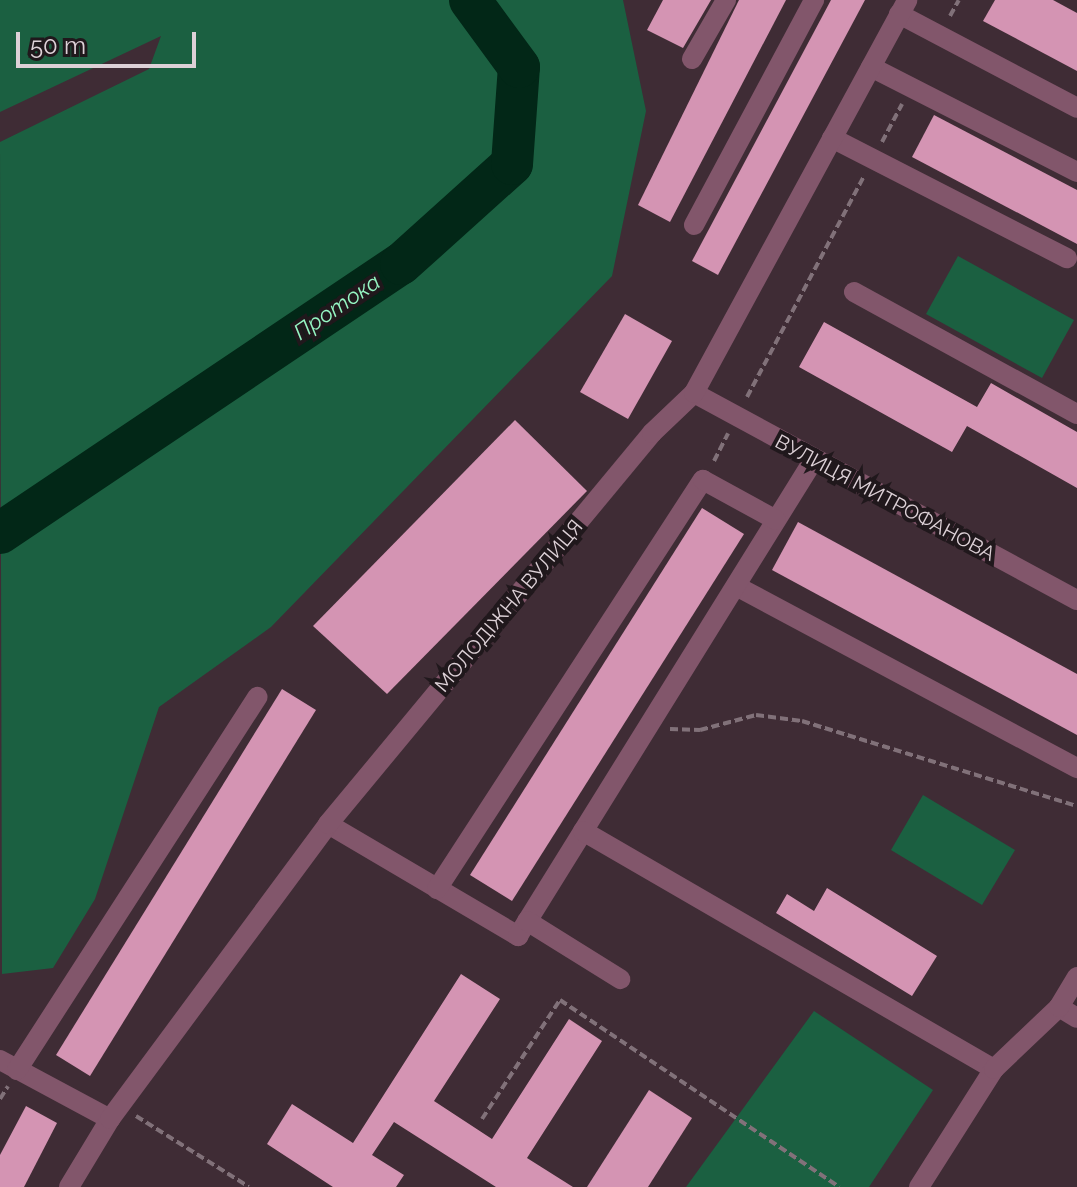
<!DOCTYPE html>
<html>
<head>
<meta charset="utf-8">
<style>
  body { margin:0 }
  #map { position:relative; width:1077px; height:1187px; overflow:hidden; background:#3f2c35; font-family:Raleway,sans-serif }
  div>[style] { position:absolute }
  [style*='--x'] { left:calc(var(--x)*1px); top:calc(var(--y)*1px); width:calc(var(--w)*1px); rotate:calc(var(--a)*1deg) }
  .green>* { inset:0; background:#1b6041 }
  .river>* { height:42px; margin:-21px; padding:0 21px; transform-origin:21px; border-radius:21px; background:#022717 }
  .building>* { inset:0; background:#d494b3 }
  .path>* { height:4px; margin-top:-2px; transform-origin:0; background:repeating-linear-gradient(90deg,#817179 0 8px,transparent 0 12px) }
  .minor>* { height:20px; margin:-10px; padding:0 10px; transform-origin:10px; border-radius:10px; background:#82566b }
  span { translate:-50% -50%; white-space:nowrap; text-align:center; line-height:1.15; -webkit-text-stroke:8px #20181c; paint-order:stroke }
  .street-label { font-size:20px; color:#ddd1d7 }
  .water-label { font-size:22px; color:#96f7c4; font-style:italic }
  .scale { position:absolute; left:16px; top:32px; width:180px; height:36px; box-sizing:border-box; border:4px solid #ddd1d7; border-top:0; padding-left:10px; font-size:24px; line-height:28px; white-space:nowrap; color:#ddd1d7; -webkit-text-stroke:6px #20181c; paint-order:stroke }
</style>
</head>
<body>
<div id="map">
  <div class="green">
    <div style="clip-path:polygon(0 0,623px 0,646px 111px,612px 276px,271px 627px,159px 707px,95px 899px,53px 968px,2px 974px,0 142px,149px 69px,161px 36px,0 112px)"></div>
    <div style="clip-path:polygon(958px 256px,1074px 320px,1042px 378px,926px 314px)"></div>
    <div style="clip-path:polygon(923px 795px,1015px 850px,982px 905px,891px 850px)"></div>
    <div style="clip-path:polygon(814px 1011px,933px 1090px,869px 1187px,686px 1187px)"></div>
  </div>
  <div class="river">
    <div style="--x:0;--y:533;--w:483;--a:-33.9"></div>
    <div style="--x:401;--y:264;--w:149;--a:-42"></div>
    <div style="--x:512;--y:164;--w:97;--a:-85.9"></div>
    <div style="--x:519;--y:67;--w:83;--a:-126.2"></div>
  </div>
  <div class="building">
    <div style="clip-path:polygon(663px 0,711px 0,683px 48px,647px 30px)"></div>
    <div style="clip-path:polygon(739px 0,786px 0,670px 222px,638px 205px)"></div>
    <div style="clip-path:polygon(831px 0,865px 0,718px 275px,692px 261px)"></div>
    <div style="clip-path:polygon(995px 0,1053px 0,1077px 13px,1077px 71px,983px 21px)"></div>
    <div style="clip-path:polygon(934px 115px,1077px 190px,1077px 244px,912px 157px)"></div>
    <div style="clip-path:polygon(625px 314px,672px 341px,628px 419px,580px 392px)"></div>
    <div style="clip-path:polygon(824px 322px,977px 407px,991px 383px,1077px 432px,1077px 488px,967px 426px,952px 452px,799px 367px)"></div>
    <div style="clip-path:polygon(515px 420px,587px 491px,387px 694px,313px 626px)"></div>
    <div style="clip-path:polygon(702px 508px,744px 534px,512px 901px,470px 875px)"></div>
    <div style="clip-path:polygon(798px 522px,1077px 674px,1077px 735px,772px 570px)"></div>
    <div style="clip-path:polygon(282px 689px,316px 710px,90px 1076px,56px 1055px)"></div>
    <div style="clip-path:polygon(827px 888px,937px 956px,912px 996px,776px 913px,787px 894px,814px 911px)"></div>
    <div style="clip-path:polygon(461px 974px,500px 999px,434px 1101px,492px 1139px,569px 1019px,602px 1041px,527px 1158px,573px 1187px,496px 1187px,394px 1122px,372px 1155px,404px 1175px,396px 1187px,333px 1187px,267px 1144px,292px 1104px,353px 1143px)"></div>
    <div style="clip-path:polygon(649px 1090px,692px 1118px,648px 1187px,587px 1187px)"></div>
    <div style="clip-path:polygon(26px 1106px,57px 1123px,24px 1187px,0 1187px,0 1155px)"></div>
  </div>
  <div class="path">
    <div style="--x:950;--y:16;--w:18;--a:-61"></div>
    <div style="--x:882;--y:142;--w:43;--a:-62.2"></div>
    <div style="--x:747;--y:397;--w:248;--a:-62.1"></div>
    <div style="--x:714;--y:461;--w:31;--a:-63"></div>
    <div style="--x:670;--y:729;--w:30;--a:2"></div>
    <div style="--x:700;--y:730;--w:58;--a:-15"></div>
    <div style="--x:756;--y:715;--w:46;--a:7.4"></div>
    <div style="--x:802;--y:721;--w:288;--a:17.2"></div>
    <div style="--x:0;--y:1099;--w:15;--a:-58"></div>
    <div style="--x:136;--y:1116;--w:133;--a:32.1"></div>
    <div style="--x:482;--y:1119;--w:142;--a:-56.8"></div>
    <div style="--x:560;--y:1000;--w:336;--a:33.8"></div>
  </div>
  <div class="minor">
    <div style="--x:899;--y:14;--w:201;--a:27.8"></div>
    <div style="--x:692;--y:59;--w:68;--a:-60"></div>
    <div style="--x:871;--y:67;--w:231;--a:27"></div>
    <div style="--x:832;--y:138;--w:264;--a:27.1"></div>
    <div style="--x:694;--y:225;--w:255;--a:-61.9"></div>
    <div style="--x:854;--y:292;--w:254;--a:28.7"></div>
    <div style="--x:694;--y:393;--w:435;--a:28.4"></div>
    <div style="--x:736;--y:586;--w:387;--a:28.1"></div>
    <div style="--x:328;--y:824;--w:221;--a:30.5"></div>
    <div style="--x:518;--y:936;--w:559;--a:-58.16"></div>
    <div style="--x:583;--y:831;--w:475;--a:30.1"></div>
    <div style="--x:437;--y:889;--w:488;--a:-57"></div>
    <div style="--x:703;--y:480;--w:83;--a:28.7"></div>
    <div style="--x:527;--y:921;--w:110;--a:31.9"></div>
    <div style="--x:1059;--y:1007;--w:21;--a:31"></div>
    <div style="--x:0;--y:1060;--w:125;--a:28.2"></div>
    <div style="--x:17;--y:1070;--w:444;--a:-57.2"></div>
    <div style="--x:69;--y:1187;--w:79;--a:-58.9"></div>
    <div style="--x:110;--y:1119;--w:367;--a:-53.5"></div>
    <div style="--x:328;--y:824;--w:508;--a:-50.35"></div>
    <div style="--x:652;--y:433;--w:58;--a:-43.6"></div>
    <div style="--x:694;--y:393;--w:447;--a:-61.5"></div>
    <div style="--x:919;--y:1187;--w:140;--a:-57.6"></div>
    <div style="--x:994;--y:1069;--w:90;--a:-43.6"></div>
    <div style="--x:1059;--y:1007;--w:35;--a:-59"></div>
  </div>
  <div class="street-label">
    <span style="left:885px;top:498px;rotate:28deg">ВУЛИЦЯ МИТРОФАНОВА</span>
    <span style="left:509px;top:606px;rotate:-50deg">МОЛОДІЖНА ВУЛИЦЯ</span>
  </div>
  <div class="water-label">
    <span style="left:337px;top:307px;rotate:-34deg">Протока</span>
  </div>
  <div class="scale">50 m</div>
</div>
</body>
</html>
